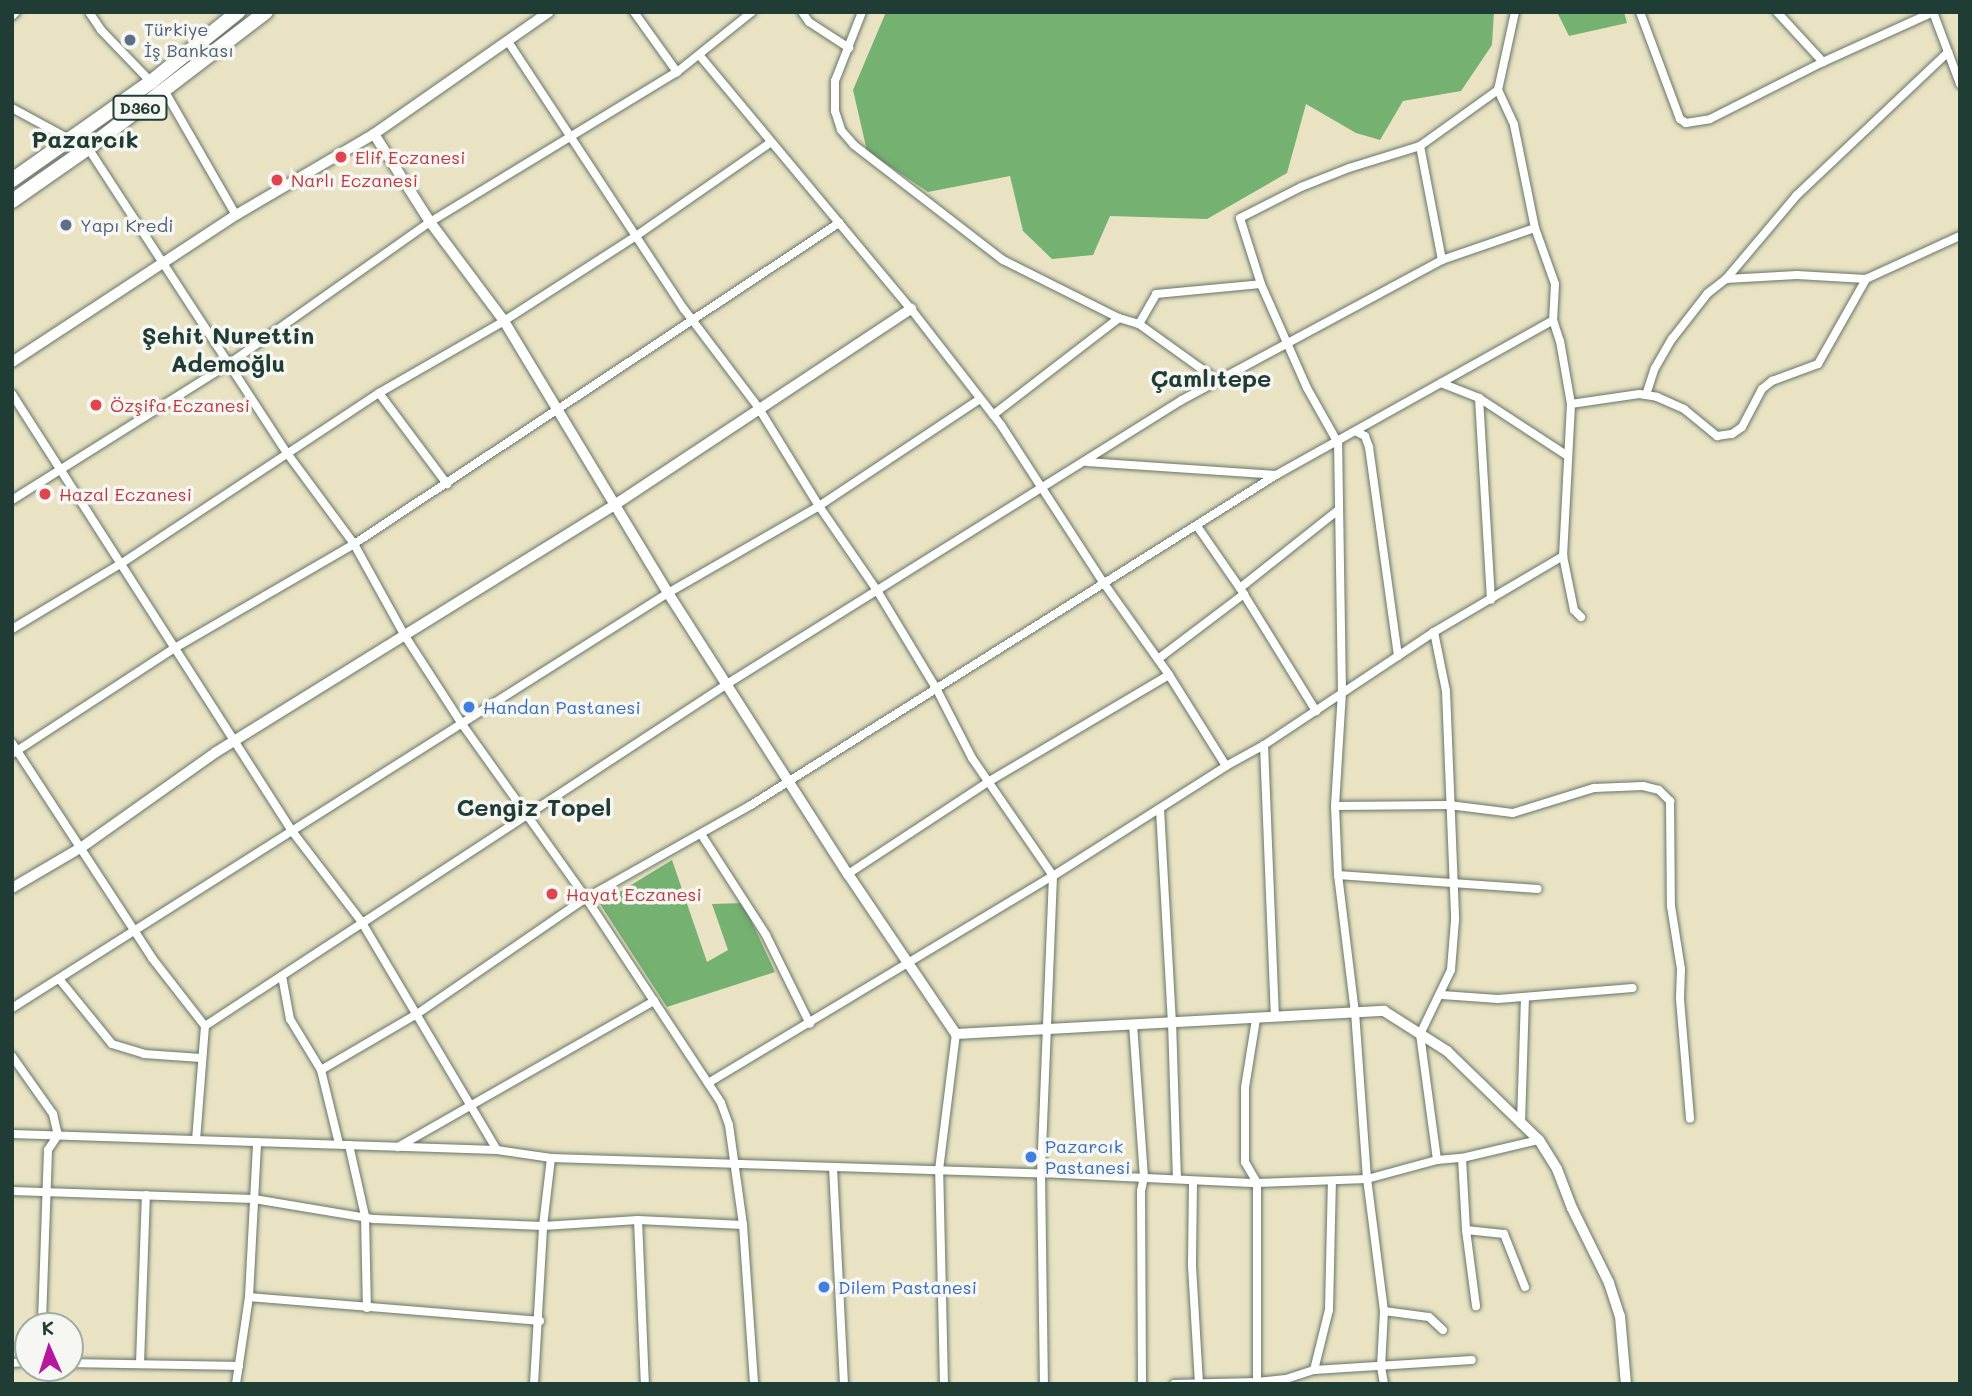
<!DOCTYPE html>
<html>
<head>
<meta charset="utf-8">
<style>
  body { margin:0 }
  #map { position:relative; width:1972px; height:1396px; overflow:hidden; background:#e9e3c4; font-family:Mali,sans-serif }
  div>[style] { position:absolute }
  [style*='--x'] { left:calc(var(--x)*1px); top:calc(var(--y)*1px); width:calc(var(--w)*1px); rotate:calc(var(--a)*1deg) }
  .forest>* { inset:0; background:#75b171 }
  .roads { filter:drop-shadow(0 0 2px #676) drop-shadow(0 0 2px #676) }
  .minor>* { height:8px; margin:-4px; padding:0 4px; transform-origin:4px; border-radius:4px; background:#fff }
  .tertiary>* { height:10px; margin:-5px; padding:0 5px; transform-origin:5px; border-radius:5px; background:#fff }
  .trunk>* { height:14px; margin:-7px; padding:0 7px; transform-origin:7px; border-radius:7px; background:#fff }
  .dots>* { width:19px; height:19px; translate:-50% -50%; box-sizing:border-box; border:4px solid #f6f6f2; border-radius:50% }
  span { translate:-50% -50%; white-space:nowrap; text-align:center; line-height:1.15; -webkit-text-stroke:7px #f6f6f2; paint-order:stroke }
  .shield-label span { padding:2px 5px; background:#f6f6f2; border:2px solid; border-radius:5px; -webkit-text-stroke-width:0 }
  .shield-label { font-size:16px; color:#1f3d34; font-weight:700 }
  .service-label { font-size:18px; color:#4e5e75 }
  .left { translate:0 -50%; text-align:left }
  .health-label { font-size:18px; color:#be3a42 }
  .shop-label { font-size:18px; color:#366cbe }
  .district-label { font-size:24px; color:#1f3d34; font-weight:700 }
  .frame { position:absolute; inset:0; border:14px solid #1f3d34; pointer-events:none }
  .north { position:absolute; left:14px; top:1312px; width:70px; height:70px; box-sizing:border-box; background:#f6f6f2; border:2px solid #a0aca6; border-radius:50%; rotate:357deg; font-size:19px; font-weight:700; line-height:28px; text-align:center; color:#1f3d34 }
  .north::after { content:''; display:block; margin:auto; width:24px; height:32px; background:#b5179e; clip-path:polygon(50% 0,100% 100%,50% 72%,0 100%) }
</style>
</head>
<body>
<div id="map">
  <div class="forest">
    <div style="clip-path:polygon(886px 12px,1494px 12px,1492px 45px,1461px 91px,1403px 101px,1380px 140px,1356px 133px,1306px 104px,1287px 173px,1207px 219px,1110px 216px,1093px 255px,1052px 259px,1023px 231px,1010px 176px,928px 192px,867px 151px,853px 90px)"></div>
    <div style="clip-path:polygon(1557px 12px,1624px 12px,1627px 23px,1569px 36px)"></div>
    <div style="clip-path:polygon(672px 860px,707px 962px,728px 950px,712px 904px,743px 903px,775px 972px,667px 1007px,600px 904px)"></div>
  </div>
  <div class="roads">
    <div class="minor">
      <div style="--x:89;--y:12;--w:22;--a:56"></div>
      <div style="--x:101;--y:30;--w:72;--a:46.1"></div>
      <div style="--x:634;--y:12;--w:74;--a:54.4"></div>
      <div style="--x:802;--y:12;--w:12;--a:55"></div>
      <div style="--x:809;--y:22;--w:48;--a:33"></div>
      <div style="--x:862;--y:12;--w:74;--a:111.4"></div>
      <div style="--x:835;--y:81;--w:30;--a:90"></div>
      <div style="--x:835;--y:111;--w:20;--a:72"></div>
      <div style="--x:841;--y:130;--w:20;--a:49"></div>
      <div style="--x:854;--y:145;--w:188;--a:37.7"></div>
      <div style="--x:1003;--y:260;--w:130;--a:26.6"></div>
      <div style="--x:1119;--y:318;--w:21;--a:17"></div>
      <div style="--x:1139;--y:324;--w:96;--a:35.7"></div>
      <div style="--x:1515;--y:12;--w:80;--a:102.3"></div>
      <div style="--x:1498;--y:90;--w:38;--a:65"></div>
      <div style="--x:1514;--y:125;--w:105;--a:78.5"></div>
      <div style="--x:1535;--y:228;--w:59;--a:70.3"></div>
      <div style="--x:1555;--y:284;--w:36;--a:93"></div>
      <div style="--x:1553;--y:320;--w:22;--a:72"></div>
      <div style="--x:1560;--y:341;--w:64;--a:80.1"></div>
      <div style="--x:1571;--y:404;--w:152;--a:93"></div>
      <div style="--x:1563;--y:556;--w:55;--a:78.5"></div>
      <div style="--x:1574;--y:610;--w:10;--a:45"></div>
      <div style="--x:1640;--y:12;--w:114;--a:69.5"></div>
      <div style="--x:1680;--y:119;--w:7;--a:34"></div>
      <div style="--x:1686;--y:123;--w:24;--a:-9"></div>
      <div style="--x:1710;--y:119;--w:127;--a:-26.8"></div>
      <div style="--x:1823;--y:62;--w:121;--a:-24.4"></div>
      <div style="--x:1777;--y:12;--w:68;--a:47.4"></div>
      <div style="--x:1933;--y:12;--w:77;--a:69.4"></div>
      <div style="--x:12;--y:16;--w:6;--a:-45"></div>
      <div style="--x:509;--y:43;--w:318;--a:56.7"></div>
      <div style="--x:684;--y:309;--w:123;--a:52.9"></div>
      <div style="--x:758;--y:407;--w:116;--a:58.4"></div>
      <div style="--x:819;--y:506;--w:104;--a:55.5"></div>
      <div style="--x:878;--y:592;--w:112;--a:58.9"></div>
      <div style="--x:936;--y:688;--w:79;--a:62.8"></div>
      <div style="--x:972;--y:758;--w:143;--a:55.5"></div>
      <div style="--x:1053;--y:876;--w:297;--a:92.3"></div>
      <div style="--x:1041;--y:1173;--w:211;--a:89.2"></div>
      <div style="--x:700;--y:56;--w:329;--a:50.2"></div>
      <div style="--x:911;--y:309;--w:147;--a:52.2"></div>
      <div style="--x:1001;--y:425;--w:187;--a:57"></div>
      <div style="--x:1103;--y:582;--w:114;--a:54.6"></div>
      <div style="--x:1169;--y:675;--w:107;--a:57.9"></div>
      <div style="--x:164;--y:90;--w:144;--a:60.1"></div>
      <div style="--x:12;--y:108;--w:65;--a:28.5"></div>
      <div style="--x:1420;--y:146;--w:116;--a:79.1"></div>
      <div style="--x:88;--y:148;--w:364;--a:56.9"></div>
      <div style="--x:287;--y:453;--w:113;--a:53.6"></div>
      <div style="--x:354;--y:544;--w:105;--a:61"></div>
      <div style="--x:405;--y:636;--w:105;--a:57.1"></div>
      <div style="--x:462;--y:724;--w:214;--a:54.5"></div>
      <div style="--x:586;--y:898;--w:245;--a:56.6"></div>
      <div style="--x:721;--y:1103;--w:23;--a:70"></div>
      <div style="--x:729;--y:1125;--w:101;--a:82"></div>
      <div style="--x:743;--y:1225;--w:159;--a:86"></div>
      <div style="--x:1726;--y:279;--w:110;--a:-49.8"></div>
      <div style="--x:1797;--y:195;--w:208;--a:-43.4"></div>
      <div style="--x:1139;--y:324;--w:34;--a:-60"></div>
      <div style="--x:1156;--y:294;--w:105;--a:-5.4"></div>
      <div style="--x:1441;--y:383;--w:41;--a:21.5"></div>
      <div style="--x:1479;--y:398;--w:104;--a:33.2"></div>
      <div style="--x:379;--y:393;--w:114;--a:53.2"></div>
      <div style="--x:12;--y:394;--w:519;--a:57.35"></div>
      <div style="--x:292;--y:831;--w:113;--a:52.5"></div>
      <div style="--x:361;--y:921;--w:266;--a:59.3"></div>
      <div style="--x:1646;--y:395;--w:28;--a:-72"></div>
      <div style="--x:1655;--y:368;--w:34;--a:-60"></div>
      <div style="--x:1672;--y:339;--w:58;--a:-52"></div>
      <div style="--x:1708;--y:293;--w:23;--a:-38"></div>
      <div style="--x:1726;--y:279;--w:71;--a:-3.2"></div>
      <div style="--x:1797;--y:275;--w:69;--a:3.3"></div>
      <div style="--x:1479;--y:398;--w:202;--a:86.6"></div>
      <div style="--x:1571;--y:404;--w:69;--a:-8.4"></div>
      <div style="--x:1639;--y:394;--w:18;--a:9"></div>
      <div style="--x:1657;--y:397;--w:30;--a:24"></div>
      <div style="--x:1684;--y:409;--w:43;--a:39.3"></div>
      <div style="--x:1717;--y:436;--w:15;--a:-8"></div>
      <div style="--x:1732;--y:434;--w:12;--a:-35"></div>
      <div style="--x:1742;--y:427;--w:43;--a:-62.2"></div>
      <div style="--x:1762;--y:389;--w:13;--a:-39"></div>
      <div style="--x:1772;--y:381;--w:49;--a:-20.3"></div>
      <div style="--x:1818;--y:364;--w:98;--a:-60.5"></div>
      <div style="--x:1866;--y:279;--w:103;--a:-24.6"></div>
      <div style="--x:993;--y:415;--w:159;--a:-37.6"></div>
      <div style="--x:1357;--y:432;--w:9;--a:27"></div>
      <div style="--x:1365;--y:436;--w:12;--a:70"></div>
      <div style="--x:1369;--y:447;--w:211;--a:82.1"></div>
      <div style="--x:1087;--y:462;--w:189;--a:3.9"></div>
      <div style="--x:12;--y:500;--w:257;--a:-32.1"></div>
      <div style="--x:230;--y:363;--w:245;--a:-35.2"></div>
      <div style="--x:430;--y:222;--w:289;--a:-31.3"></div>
      <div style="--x:677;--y:72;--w:96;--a:-38.7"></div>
      <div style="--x:1197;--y:526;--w:75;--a:55.3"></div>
      <div style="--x:1240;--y:588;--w:145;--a:58.3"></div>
      <div style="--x:1240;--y:588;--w:124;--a:-38.4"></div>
      <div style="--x:12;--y:629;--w:128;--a:-31"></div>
      <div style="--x:122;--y:563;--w:308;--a:-33.5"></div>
      <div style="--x:379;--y:393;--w:144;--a:-29.9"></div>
      <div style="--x:504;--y:321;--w:157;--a:-32.8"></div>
      <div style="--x:636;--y:236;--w:163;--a:-34.8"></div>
      <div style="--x:1434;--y:632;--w:60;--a:78.5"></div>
      <div style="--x:1446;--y:691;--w:229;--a:87.7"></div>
      <div style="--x:1455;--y:920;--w:50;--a:94.6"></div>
      <div style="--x:1451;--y:970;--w:71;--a:115.8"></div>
      <div style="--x:1420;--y:1034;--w:127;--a:82.3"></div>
      <div style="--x:1158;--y:659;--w:108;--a:-37.1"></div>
      <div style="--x:12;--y:743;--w:257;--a:56.9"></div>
      <div style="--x:152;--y:958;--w:86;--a:52.1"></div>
      <div style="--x:205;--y:1026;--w:114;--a:94.5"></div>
      <div style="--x:1264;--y:745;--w:271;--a:87.7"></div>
      <div style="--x:12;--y:754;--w:192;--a:-33.1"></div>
      <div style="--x:173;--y:649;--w:209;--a:-30.1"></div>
      <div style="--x:354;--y:544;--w:582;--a:-33.5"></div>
      <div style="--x:1335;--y:806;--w:114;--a:-0.5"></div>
      <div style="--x:1449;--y:805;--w:64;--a:7.1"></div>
      <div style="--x:1513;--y:813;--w:85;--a:-17.2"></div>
      <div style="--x:1594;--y:788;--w:49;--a:-2.3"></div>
      <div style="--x:1643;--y:786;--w:16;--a:14"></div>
      <div style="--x:1659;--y:790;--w:16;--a:45"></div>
      <div style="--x:1670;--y:801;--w:105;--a:89.5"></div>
      <div style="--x:1671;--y:906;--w:64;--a:81"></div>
      <div style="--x:1681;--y:969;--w:30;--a:92"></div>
      <div style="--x:1680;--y:999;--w:120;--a:85.2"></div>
      <div style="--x:1160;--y:809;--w:212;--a:86.8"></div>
      <div style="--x:1172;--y:1021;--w:158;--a:88.2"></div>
      <div style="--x:701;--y:834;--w:120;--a:57.2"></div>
      <div style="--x:766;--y:935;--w:99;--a:63.7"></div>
      <div style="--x:848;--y:874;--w:168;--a:-33.3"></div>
      <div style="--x:988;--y:782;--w:210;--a:-30.6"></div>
      <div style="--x:1338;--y:875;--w:200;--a:4"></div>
      <div style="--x:282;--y:976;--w:44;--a:79.5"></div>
      <div style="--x:290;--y:1019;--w:60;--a:58.7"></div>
      <div style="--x:321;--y:1070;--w:76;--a:76.3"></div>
      <div style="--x:60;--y:980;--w:82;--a:50.9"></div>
      <div style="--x:112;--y:1044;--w:34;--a:17"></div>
      <div style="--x:144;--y:1054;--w:57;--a:4"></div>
      <div style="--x:1442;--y:995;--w:56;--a:4.1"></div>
      <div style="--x:1498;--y:999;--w:135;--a:-4.7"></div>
      <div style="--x:12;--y:1008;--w:776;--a:-32.32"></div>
      <div style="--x:668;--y:593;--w:174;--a:-29.9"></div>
      <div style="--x:819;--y:506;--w:193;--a:-33.6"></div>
      <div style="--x:1256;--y:1019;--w:70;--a:99.1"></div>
      <div style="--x:1245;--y:1088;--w:74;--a:90"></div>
      <div style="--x:1245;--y:1162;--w:24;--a:60"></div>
      <div style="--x:1257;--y:1183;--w:199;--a:90"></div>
      <div style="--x:1133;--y:1024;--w:153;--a:85.9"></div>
      <div style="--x:1144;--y:1177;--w:14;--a:102"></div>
      <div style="--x:1141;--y:1191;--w:193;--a:89.7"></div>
      <div style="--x:205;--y:1026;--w:624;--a:-33.23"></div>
      <div style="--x:727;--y:684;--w:536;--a:-31.97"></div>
      <div style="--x:1182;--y:400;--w:295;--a:-28.3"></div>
      <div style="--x:1442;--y:260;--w:98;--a:-19"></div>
      <div style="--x:12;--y:1056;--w:71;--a:54.7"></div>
      <div style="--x:53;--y:1114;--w:22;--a:77"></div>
      <div style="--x:58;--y:1135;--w:18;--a:124"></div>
      <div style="--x:48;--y:1150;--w:176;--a:92"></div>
      <div style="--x:321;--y:1070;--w:111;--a:-30.3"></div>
      <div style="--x:417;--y:1014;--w:205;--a:-34.5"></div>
      <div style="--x:586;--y:898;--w:189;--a:-29.4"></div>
      <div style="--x:751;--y:805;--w:620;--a:-32.15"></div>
      <div style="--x:1276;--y:475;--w:317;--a:-29.2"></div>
      <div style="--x:708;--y:1083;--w:402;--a:-31"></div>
      <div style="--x:1053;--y:876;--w:205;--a:-32.4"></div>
      <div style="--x:1226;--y:766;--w:43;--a:-28.9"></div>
      <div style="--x:1264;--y:745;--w:204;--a:-33.6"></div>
      <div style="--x:1434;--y:632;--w:150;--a:-30.5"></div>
      <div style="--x:1521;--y:1124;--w:127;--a:-88.2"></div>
      <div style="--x:12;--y:1134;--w:485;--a:1.9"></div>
      <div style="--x:497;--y:1150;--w:55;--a:8.4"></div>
      <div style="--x:551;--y:1158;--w:490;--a:1.8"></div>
      <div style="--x:1041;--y:1173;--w:216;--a:2.7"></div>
      <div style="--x:1257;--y:1183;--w:110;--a:-2.1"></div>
      <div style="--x:1367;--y:1179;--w:73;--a:-15.2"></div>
      <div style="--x:1437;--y:1160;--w:25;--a:-5"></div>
      <div style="--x:1462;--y:1158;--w:79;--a:-13.2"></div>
      <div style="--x:349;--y:1145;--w:73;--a:77.3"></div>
      <div style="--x:365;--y:1216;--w:92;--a:88.8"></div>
      <div style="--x:398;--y:1147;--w:295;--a:-29.7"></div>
      <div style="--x:1462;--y:1158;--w:72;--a:86.8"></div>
      <div style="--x:1466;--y:1230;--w:38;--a:6"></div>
      <div style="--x:1504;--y:1234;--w:57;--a:68.4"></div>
      <div style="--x:833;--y:1167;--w:217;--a:87.1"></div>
      <div style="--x:1193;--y:1181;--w:85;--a:90.7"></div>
      <div style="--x:1192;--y:1266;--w:118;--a:86.6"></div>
      <div style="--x:12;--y:1191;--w:242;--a:1.9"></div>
      <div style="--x:254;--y:1199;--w:122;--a:9.5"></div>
      <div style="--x:374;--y:1219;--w:169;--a:2.4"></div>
      <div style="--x:543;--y:1226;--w:95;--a:-3.6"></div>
      <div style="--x:638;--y:1220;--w:105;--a:2.7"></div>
      <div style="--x:638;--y:1220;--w:164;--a:87.6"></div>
      <div style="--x:1466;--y:1230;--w:77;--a:82.5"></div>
      <div style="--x:249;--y:1297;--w:292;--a:4.7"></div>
      <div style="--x:1384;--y:1311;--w:45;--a:7.6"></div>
      <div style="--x:1429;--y:1317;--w:19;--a:43"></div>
      <div style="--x:12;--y:1363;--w:16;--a:-4"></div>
      <div style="--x:70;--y:1363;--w:169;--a:1"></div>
      <div style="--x:140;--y:1364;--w:169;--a:-88"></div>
      <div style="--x:1314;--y:1370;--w:62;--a:-76"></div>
      <div style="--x:1329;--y:1310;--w:128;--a:-88.7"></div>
      <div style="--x:236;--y:1384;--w:88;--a:-81.5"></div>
      <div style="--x:249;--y:1297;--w:155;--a:-87"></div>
      <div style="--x:534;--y:1384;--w:158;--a:-86.7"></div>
      <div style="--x:543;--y:1226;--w:68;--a:-83.3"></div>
      <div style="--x:944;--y:1384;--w:214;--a:-91.3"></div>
      <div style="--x:939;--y:1170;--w:137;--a:-82.9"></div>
      <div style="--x:1174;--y:1384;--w:83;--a:-1.4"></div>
      <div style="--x:1257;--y:1382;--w:29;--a:-6"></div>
      <div style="--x:1286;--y:1379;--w:29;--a:-18"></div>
      <div style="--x:1314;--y:1370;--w:158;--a:-3.6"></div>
      <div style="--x:1384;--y:1384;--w:17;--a:-100"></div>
      <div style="--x:1381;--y:1367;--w:56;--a:-86.9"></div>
      <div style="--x:1384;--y:1311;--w:133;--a:-97.3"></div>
      <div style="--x:1367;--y:1179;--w:166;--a:-94.1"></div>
      <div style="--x:1355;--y:1013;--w:139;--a:-97"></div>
      <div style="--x:1338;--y:875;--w:69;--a:-92.5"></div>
      <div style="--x:1335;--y:806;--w:113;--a:-86.5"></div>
      <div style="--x:1342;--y:693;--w:250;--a:-90.9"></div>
      <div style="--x:1338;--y:443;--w:63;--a:-119.4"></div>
      <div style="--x:1307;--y:388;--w:114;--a:-113.9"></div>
      <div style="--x:1261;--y:284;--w:69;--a:-107.7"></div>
      <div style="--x:1240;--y:218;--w:68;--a:-26.9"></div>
      <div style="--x:1301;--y:187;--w:52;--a:-21.6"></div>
      <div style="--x:1349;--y:168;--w:74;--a:-17.2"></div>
      <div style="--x:1420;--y:146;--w:96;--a:-35.7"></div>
    </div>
    <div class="tertiary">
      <div style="--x:374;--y:134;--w:104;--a:57.5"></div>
      <div style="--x:430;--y:222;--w:124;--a:53.2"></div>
      <div style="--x:504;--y:321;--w:318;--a:58.9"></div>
      <div style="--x:668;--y:593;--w:334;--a:57.4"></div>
      <div style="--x:848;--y:874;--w:193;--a:56"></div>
      <div style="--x:956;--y:1034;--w:429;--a:-3.1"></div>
      <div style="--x:1384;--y:1011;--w:75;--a:32.4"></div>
      <div style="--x:1447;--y:1051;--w:128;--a:44.1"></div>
      <div style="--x:1539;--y:1140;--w:34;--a:58"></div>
      <div style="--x:1557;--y:1169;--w:42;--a:69"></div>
      <div style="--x:1572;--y:1208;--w:84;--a:63.7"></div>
      <div style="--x:1609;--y:1283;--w:35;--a:72"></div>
      <div style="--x:1620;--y:1316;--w:68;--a:85"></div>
      <div style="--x:12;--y:362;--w:268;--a:-33.3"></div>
      <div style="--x:236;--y:215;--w:160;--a:-30.4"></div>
      <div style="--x:374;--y:134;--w:213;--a:-34.9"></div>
      <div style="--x:12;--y:888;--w:81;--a:-30.4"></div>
      <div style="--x:82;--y:847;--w:164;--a:-35.3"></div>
      <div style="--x:216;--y:752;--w:471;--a:-31.8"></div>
      <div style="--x:616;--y:504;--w:354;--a:-33.5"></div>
    </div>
    <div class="trunk">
      <div style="--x:12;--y:180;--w:170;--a:-35.2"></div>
      <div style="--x:151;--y:82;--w:112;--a:-38.8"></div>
      <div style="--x:12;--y:201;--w:93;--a:-34.9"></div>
      <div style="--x:88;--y:148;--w:224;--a:-37.4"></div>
    </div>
  </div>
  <div class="dots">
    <div style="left:130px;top:40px;background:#5c6f8a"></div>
    <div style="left:341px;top:157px;background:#e0444e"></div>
    <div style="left:277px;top:180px;background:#e0444e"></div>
    <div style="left:66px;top:225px;background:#5c6f8a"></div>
    <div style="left:96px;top:405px;background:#e0444e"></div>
    <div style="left:45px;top:494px;background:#e0444e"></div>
    <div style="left:469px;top:707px;background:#3f7fe0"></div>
    <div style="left:552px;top:894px;background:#e0444e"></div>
    <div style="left:1031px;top:1157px;background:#3f7fe0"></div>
    <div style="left:824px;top:1287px;background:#3f7fe0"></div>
  </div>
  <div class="shield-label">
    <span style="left:140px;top:108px">D360</span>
  </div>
  <div class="service-label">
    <span class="left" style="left:144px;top:40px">Türkiye<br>İş Bankası</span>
    <span class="left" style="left:80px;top:225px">Yapı Kredi</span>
  </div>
  <div class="health-label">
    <span class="left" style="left:355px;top:157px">Elif Eczanesi</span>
    <span class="left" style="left:291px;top:180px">Narlı Eczanesi</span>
    <span class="left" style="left:110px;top:405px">Özşifa Eczanesi</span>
    <span class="left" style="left:59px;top:494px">Hazal Eczanesi</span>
    <span class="left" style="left:566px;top:894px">Hayat Eczanesi</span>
  </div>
  <div class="shop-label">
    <span class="left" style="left:483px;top:707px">Handan Pastanesi</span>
    <span class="left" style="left:1045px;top:1157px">Pazarcık<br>Pastanesi</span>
    <span class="left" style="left:838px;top:1287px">Dilem Pastanesi</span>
  </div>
  <div class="district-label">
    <span style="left:85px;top:139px">Pazarcık</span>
    <span style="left:228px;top:349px">Şehit Nurettin<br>Ademoğlu</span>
    <span style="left:1211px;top:378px">Çamlıtepe</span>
    <span style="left:534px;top:807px">Cengiz Topel</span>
  </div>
  <div class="frame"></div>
  <div class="north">K</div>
</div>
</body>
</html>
